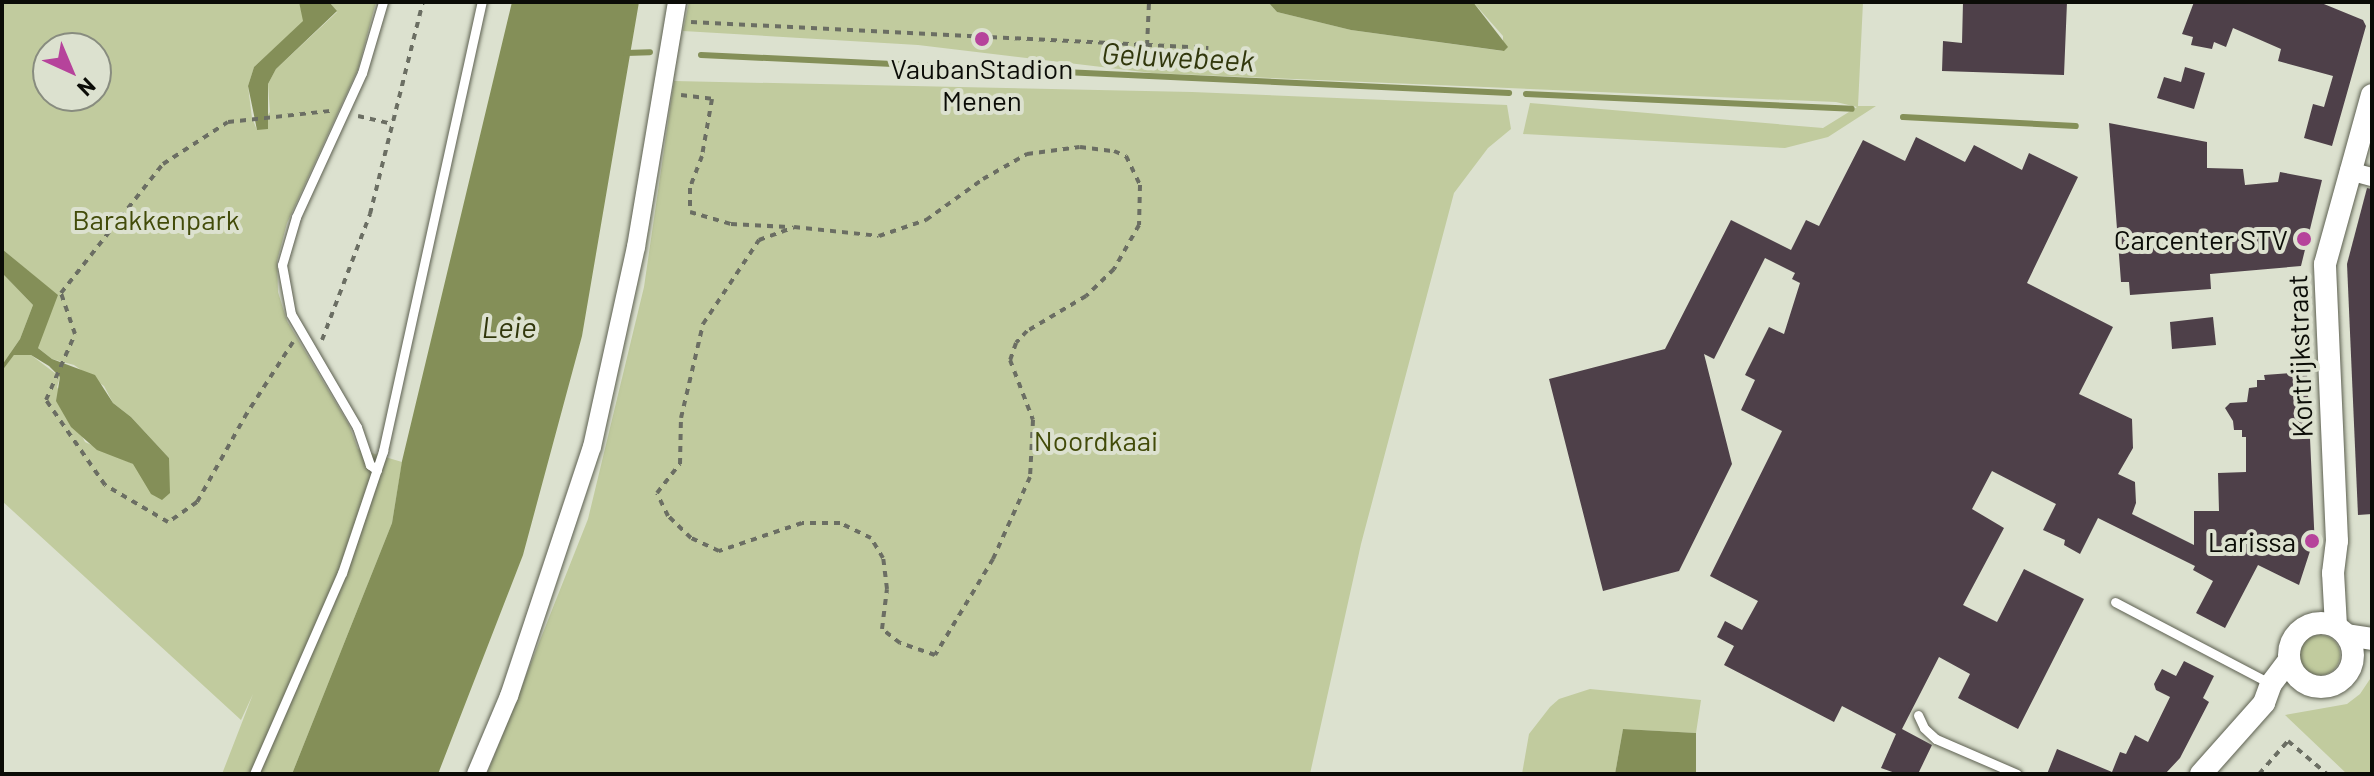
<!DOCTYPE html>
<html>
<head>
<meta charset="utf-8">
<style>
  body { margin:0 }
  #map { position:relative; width:2374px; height:776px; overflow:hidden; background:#dce1cf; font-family:Barlow,sans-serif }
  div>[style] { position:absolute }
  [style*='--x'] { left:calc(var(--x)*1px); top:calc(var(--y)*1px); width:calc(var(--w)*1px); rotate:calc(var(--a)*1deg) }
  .green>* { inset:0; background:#c1cb9e }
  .round { border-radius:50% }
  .water>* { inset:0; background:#848f58 }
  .stream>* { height:6px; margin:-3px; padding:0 3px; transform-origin:3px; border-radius:3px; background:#848f58 }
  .building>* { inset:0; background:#4e4049 }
  .path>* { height:4px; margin-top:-2px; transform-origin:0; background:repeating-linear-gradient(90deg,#6b6e63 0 6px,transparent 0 12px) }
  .roads { filter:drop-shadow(0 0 2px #5d6051) drop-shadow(0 0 2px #5d6051) }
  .service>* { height:9px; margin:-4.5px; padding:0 4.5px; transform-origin:4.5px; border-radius:4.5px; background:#fff }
  .minor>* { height:18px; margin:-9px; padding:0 9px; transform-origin:9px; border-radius:9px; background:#fff }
  .tertiary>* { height:22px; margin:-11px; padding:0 11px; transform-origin:11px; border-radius:11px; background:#fff }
  .tertiary>.ring { margin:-11px; padding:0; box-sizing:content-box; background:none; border:22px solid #fff; border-radius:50% }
  .dots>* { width:22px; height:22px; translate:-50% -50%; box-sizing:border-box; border:4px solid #dce1cf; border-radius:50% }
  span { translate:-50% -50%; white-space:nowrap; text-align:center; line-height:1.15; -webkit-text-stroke:8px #dce1cf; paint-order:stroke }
  .poi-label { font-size:28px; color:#0b0c07 }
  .right { translate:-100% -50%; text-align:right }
  .park-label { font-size:28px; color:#424b09 }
  .street-label { font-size:28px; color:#0b0c07 }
  .water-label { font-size:30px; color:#31370c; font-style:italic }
  .frame { position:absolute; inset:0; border:4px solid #0b0c07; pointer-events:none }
  .north { position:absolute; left:32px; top:32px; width:80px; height:80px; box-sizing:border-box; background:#dce1cf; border:2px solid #888c7f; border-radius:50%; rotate:136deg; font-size:22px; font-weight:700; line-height:32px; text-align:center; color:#0b0c07 }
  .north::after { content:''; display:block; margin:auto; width:28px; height:36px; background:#b6439b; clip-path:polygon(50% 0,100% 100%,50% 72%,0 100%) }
</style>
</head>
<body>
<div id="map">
  <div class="green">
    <div style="clip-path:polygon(evenodd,2px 2px,299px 2px,304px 21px,254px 67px,248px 86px,252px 118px,257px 130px,270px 112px,268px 84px,276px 69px,337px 12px,329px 2px,376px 2px,358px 69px,287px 223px,277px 261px,278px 292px,287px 321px,349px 425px,358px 449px,402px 462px,392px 523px,292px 774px,222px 774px,253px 694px,241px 720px,2px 501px,2px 371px,14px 355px,31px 355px,60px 377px,57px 387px,85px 442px,133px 464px,169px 458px,131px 417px,113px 403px,104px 386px,74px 365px,52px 359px,37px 347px,57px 295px,2px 249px,2px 2px,48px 48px,96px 48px,96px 96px,48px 96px,48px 48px)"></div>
    <div style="clip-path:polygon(689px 2px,1268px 2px,1277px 12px,1351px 30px,1503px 51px,1503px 36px,1473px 2px,1863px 2px,1858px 106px,1876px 106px,1828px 137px,1785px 148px,1523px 134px,1530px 103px,1823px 128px,1857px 107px,1836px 102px,1152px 73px,918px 45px,683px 31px)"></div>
    <div style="clip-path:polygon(674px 81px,1192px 92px,1507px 105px,1511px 129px,1488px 148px,1454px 193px,1361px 544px,1310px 774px,487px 774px,588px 519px,644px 287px)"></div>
    <div style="clip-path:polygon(2px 273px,33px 305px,20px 339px,2px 365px)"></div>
    <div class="round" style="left:2300px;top:635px;width:40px;height:40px"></div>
    <div style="clip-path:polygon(2372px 676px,2372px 774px,2347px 774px,2285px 715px,2347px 704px,2360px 694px)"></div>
    <div style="clip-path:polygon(1590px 689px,1701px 700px,1696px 733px,1623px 729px,1615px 774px,1522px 774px,1529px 734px,1550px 707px,1559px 699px)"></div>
  </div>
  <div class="water">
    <div style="clip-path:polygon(299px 2px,329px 2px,337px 11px,276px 69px,268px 84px,268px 129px,257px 130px,248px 86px,254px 67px,303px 21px)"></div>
    <div style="clip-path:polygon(512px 2px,639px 2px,582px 336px,523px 555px,438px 774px,292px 774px,392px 523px,402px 461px)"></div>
    <div style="clip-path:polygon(1268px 2px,1473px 2px,1508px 47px,1504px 51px,1351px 30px,1277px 12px)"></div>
    <div style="clip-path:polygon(2px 249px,58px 295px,38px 348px,52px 359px,95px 375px,113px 403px,131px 417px,169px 458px,170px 493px,162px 500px,151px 494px,133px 464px,97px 450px,71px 427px,56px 401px,60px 377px,49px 366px,31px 355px,14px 355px,2px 371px,2px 365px,20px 339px,33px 305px,2px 273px)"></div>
    <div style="clip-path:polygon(1623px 729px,1696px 733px,1696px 774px,1615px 774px)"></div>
  </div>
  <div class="stream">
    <div style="--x:626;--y:53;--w:24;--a:-2"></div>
    <div style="--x:701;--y:55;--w:809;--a:2.69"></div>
    <div style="--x:1526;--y:94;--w:326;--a:2.6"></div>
    <div style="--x:1903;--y:117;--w:173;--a:3"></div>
  </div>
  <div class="building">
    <div style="clip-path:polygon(1963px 2px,2067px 2px,2064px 75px,1942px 71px,1943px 41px,1962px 43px)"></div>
    <div style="clip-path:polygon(2194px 2px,2319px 2px,2363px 20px,2366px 26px,2332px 146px,2304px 138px,2313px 104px,2324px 107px,2333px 76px,2278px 61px,2281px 49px,2233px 28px,2226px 47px,2214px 42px,2212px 49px,2191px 45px,2193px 37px,2182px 34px)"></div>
    <div style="clip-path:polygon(2185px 67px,2205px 73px,2194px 109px,2157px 98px,2164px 77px,2181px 82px)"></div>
    <div style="clip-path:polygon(2109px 123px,2207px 142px,2207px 168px,2243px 169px,2245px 185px,2278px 182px,2280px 172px,2322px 180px,2301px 266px,2210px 274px,2211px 289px,2130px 295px,2129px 282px,2121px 282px)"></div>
    <div style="clip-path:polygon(1916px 137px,1965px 162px,1974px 145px,2022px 170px,2029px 153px,2078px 177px,2027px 283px,2113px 327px,2079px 394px,2132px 419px,2133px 448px,2118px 474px,2135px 482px,2136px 503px,2132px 514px,2194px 545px,2194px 511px,2219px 511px,2218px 473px,2246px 472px,2246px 437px,2242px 437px,2242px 430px,2234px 430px,2233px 421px,2225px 408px,2230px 403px,2247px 402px,2249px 388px,2257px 387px,2257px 380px,2265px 380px,2264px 375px,2307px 372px,2315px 548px,2311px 548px,2299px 585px,2258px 565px,2225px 628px,2196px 613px,2213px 581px,2193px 570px,2195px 566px,2098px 518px,2080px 554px,2064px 545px,2065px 540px,2043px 530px,2056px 504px,1992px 471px,1972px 509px,2004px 528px,1963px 605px,1997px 622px,2024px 569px,2084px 599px,2018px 729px,1958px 698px,1970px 674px,1939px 657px,1902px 729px,1932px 745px,1918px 774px,1898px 774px,1881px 768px,1896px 734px,1842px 706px,1834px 722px,1724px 665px,1734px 646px,1717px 637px,1725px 621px,1742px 630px,1758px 601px,1710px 576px,1782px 431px,1741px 410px,1755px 380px,1745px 375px,1769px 327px,1784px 334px,1800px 283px,1792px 279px,1795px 273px,1765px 258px,1714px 359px,1704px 354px,1732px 464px,1679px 571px,1603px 591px,1549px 379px,1665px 349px,1731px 220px,1791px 250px,1806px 220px,1819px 226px,1863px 140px,1905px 161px)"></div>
    <div style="clip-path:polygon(2367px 188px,2372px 189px,2372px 514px,2358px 515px,2347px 264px)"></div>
    <div style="clip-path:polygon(2213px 317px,2216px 345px,2172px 349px,2170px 322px)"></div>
    <div style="clip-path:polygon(2184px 661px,2214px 676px,2203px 698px,2209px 702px,2180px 758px,2165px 774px,2047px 774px,2057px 749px,2112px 772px,2120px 752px,2126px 754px,2135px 735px,2148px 742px,2170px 697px,2156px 690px,2154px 684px,2162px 669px,2176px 676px)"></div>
  </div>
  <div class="path">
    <div style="--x:691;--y:22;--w:518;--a:2.88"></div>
    <div style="--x:1147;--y:46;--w:44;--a:-87.4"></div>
    <div style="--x:681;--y:95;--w:31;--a:7"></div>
    <div style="--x:712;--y:99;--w:58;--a:100"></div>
    <div style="--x:702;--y:156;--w:34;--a:111"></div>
    <div style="--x:690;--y:188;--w:24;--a:90"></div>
    <div style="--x:690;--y:212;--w:43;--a:16.3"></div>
    <div style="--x:731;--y:224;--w:57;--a:3"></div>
    <div style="--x:358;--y:116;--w:35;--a:13"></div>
    <div style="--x:1080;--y:147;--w:34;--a:7"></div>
    <div style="--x:1114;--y:151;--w:13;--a:23"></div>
    <div style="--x:1126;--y:156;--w:32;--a:64"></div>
    <div style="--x:1140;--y:185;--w:40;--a:91.4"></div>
    <div style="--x:1139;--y:225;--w:51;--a:119.6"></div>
    <div style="--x:1114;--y:269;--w:39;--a:136"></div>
    <div style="--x:1086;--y:296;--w:69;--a:149.3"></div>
    <div style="--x:1027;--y:331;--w:16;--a:133"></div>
    <div style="--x:1016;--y:343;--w:18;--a:109"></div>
    <div style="--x:1010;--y:360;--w:64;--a:69"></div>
    <div style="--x:1033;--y:420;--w:57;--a:93"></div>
    <div style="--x:1030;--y:477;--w:90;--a:114.3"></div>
    <div style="--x:993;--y:559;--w:112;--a:121.1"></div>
    <div style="--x:935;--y:655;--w:37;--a:-161"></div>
    <div style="--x:900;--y:643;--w:23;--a:-142"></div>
    <div style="--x:882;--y:629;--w:40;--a:-82.9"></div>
    <div style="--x:887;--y:589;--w:31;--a:-97"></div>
    <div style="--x:883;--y:558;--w:23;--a:-121"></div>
    <div style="--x:871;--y:538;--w:34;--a:-154"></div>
    <div style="--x:840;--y:523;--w:38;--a:180"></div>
    <div style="--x:802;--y:523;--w:88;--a:161.4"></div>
    <div style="--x:719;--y:551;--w:31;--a:-155"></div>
    <div style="--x:691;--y:538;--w:32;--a:-136"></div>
    <div style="--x:668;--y:516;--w:25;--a:-116"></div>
    <div style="--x:657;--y:493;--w:37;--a:-52"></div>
    <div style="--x:680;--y:464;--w:46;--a:-88.8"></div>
    <div style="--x:681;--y:418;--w:97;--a:-76.8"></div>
    <div style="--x:703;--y:324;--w:101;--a:-56.3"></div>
    <div style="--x:759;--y:240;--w:37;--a:-20"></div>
    <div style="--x:794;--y:227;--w:85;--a:6"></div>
    <div style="--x:879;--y:236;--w:50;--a:-18.8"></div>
    <div style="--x:926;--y:220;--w:70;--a:-35.7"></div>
    <div style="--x:983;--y:179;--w:51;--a:-29.6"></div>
    <div style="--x:1027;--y:154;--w:53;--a:-7.5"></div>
    <div style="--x:322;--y:340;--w:135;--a:-69.1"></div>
    <div style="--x:370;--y:214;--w:219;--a:-76"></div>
    <div style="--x:293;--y:342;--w:85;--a:122.9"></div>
    <div style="--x:247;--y:413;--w:102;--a:119.3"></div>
    <div style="--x:197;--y:502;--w:35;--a:145"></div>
    <div style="--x:168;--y:522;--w:73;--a:-149.6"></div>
    <div style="--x:105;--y:485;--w:103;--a:-124.8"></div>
    <div style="--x:46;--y:400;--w:72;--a:-66.3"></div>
    <div style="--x:75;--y:334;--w:43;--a:-108.9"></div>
    <div style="--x:61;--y:293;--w:164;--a:-51.7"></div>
    <div style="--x:163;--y:164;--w:77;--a:-32.9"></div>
    <div style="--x:228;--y:122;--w:103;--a:-6.2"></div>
    <div style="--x:2259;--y:774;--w:44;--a:-48.7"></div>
    <div style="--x:2288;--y:741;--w:51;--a:40.2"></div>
  </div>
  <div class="roads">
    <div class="service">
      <div style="--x:377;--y:470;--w:9;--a:-144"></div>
      <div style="--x:370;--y:465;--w:40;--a:-108.9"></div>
      <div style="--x:357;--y:427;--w:131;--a:-120.3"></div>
      <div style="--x:291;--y:314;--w:50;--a:-100.4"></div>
      <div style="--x:282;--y:265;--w:50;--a:-73.7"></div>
      <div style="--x:296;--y:217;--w:158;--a:-65.4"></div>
      <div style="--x:362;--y:73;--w:74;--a:-73.5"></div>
      <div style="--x:2115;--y:602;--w:176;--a:27.7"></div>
      <div style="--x:1918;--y:715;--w:14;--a:65"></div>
      <div style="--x:1924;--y:728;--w:16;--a:43"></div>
      <div style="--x:1936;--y:739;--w:88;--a:23.4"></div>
      <div style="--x:254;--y:774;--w:219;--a:-66.4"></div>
      <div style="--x:342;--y:573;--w:129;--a:-71.4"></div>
      <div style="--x:383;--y:451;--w:460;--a:-77.6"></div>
    </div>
    <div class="minor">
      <div style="--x:2349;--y:171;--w:24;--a:15"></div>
      <div style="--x:476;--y:774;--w:85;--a:-67.1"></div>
      <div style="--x:509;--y:696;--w:262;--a:-71.6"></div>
      <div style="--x:592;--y:447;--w:205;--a:-77.6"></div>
      <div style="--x:636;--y:247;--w:248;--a:-80.5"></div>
    </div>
    <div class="tertiary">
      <div class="ring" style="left:2289px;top:623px;width:42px;height:42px"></div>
      <div style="--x:2336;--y:626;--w:53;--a:-93.2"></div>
      <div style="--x:2333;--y:573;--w:32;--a:-83"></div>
      <div style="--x:2337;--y:541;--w:277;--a:-92.5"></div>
      <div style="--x:2325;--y:264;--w:175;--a:-74.5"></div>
      <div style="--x:2347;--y:635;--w:25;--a:9"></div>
      <div style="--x:2201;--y:774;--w:95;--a:-48.4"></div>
      <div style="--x:2264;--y:703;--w:20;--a:-70"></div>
      <div style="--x:2271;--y:684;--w:30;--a:-53"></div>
    </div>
  </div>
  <div class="dots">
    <div style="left:982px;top:39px;background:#b6439b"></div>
    <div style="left:2304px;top:239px;background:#b6439b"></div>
    <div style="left:2312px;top:541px;background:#b6439b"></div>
  </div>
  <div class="poi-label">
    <span style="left:982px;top:84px">VaubanStadion<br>Menen</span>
    <span class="right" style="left:2288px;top:239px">Carcenter STV</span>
    <span class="right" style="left:2296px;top:541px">Larissa</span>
  </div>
  <div class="park-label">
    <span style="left:156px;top:219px">Barakkenpark</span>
    <span style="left:1096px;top:440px">Noordkaai</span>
  </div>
  <div class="street-label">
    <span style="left:2299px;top:356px;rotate:-92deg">Kortrijkstraat</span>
  </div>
  <div class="water-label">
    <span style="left:1178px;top:56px;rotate:3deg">Geluwebeek</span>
    <span style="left:509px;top:326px">Leie</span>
  </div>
  <div class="frame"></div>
  <div class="north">N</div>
</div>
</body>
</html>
